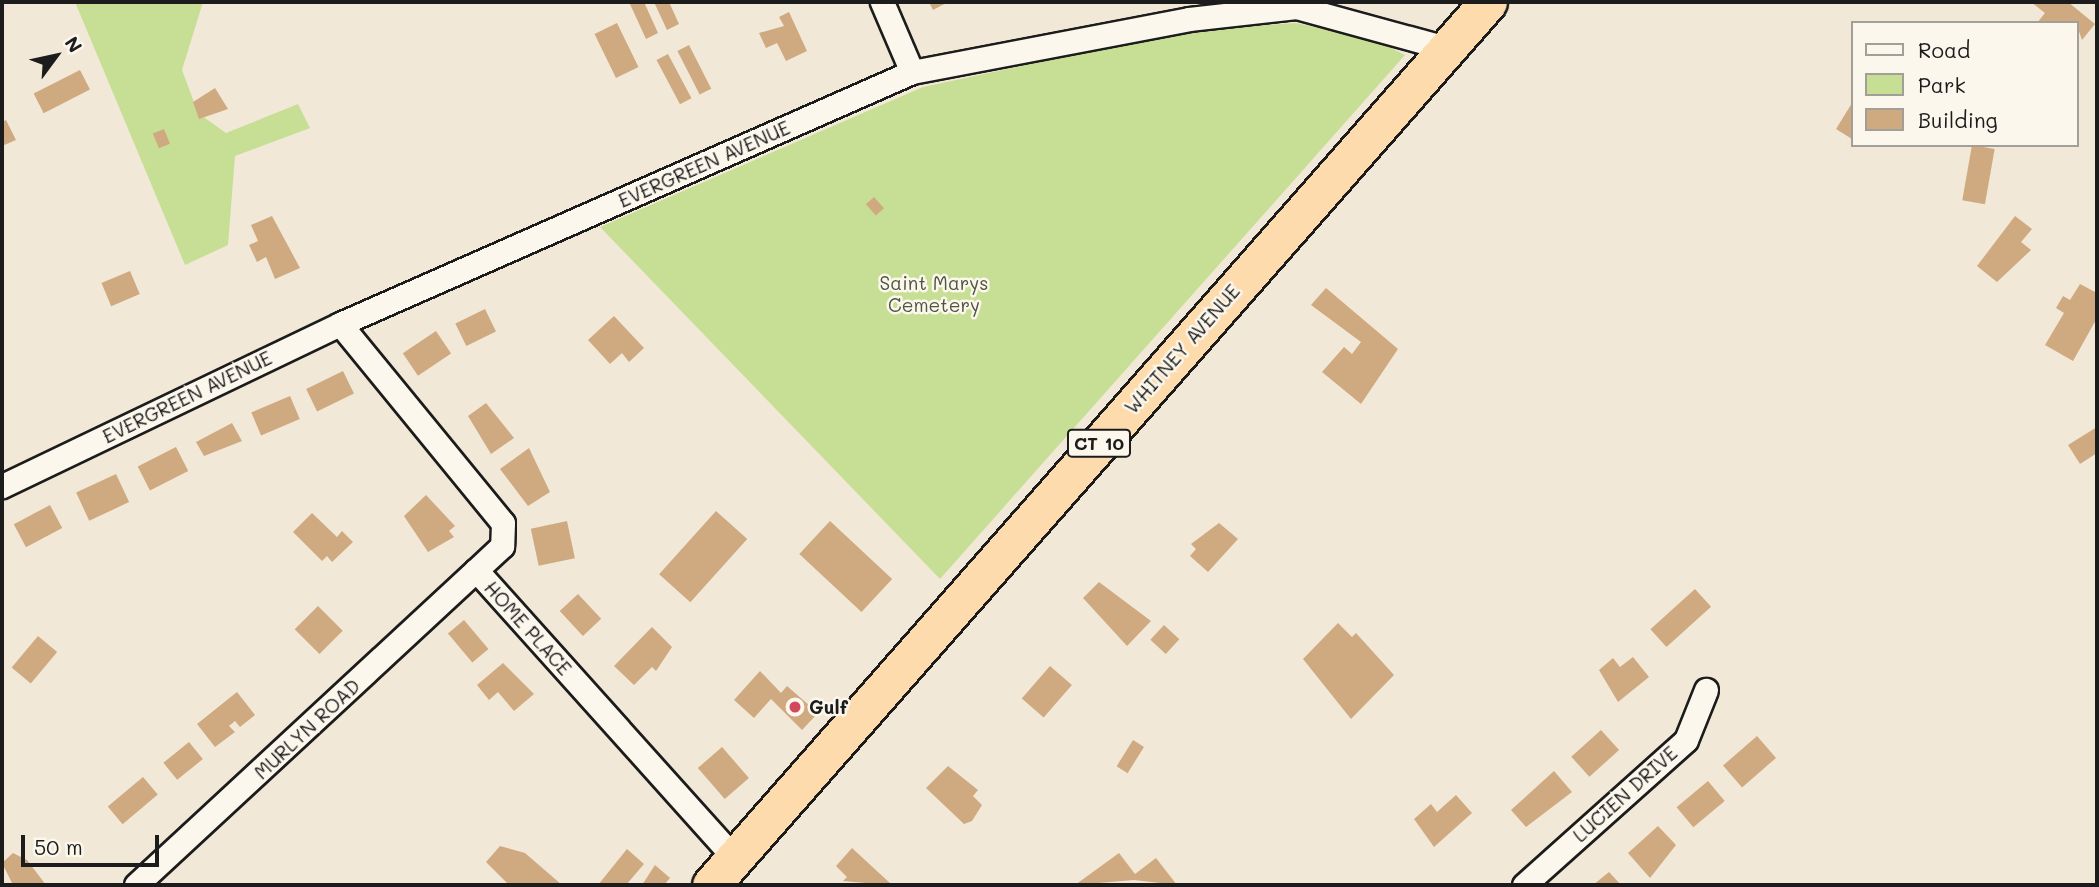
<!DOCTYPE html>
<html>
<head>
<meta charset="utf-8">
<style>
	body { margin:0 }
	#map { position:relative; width:2099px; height:887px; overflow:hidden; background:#f2e8d7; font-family:Mali,sans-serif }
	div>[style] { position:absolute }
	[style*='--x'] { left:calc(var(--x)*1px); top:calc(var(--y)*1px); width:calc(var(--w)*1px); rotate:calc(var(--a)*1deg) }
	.green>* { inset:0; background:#c6df95 }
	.building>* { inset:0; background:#cfaa81; transform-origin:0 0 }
	.roads { filter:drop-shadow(2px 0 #1c1c1c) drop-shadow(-2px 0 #1c1c1c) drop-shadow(0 2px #1c1c1c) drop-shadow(0 -2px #1c1c1c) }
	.minor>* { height:23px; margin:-11.5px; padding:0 11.5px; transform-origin:11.5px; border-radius:11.5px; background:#fbf7ec }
	.trunk>* { height:37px; margin:-18.5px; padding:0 18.5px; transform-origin:18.5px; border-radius:18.5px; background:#fedbac }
	.dots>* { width:19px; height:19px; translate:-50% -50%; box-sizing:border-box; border:4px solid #fbf7ec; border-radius:50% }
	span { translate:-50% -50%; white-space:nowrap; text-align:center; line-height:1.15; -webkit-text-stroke:5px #fbf7ec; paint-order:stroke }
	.shield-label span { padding:2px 5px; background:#fbf7ec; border:2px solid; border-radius:5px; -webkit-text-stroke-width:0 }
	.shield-label { font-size:18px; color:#1c1c1c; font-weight:700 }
	.street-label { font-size:19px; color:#1c1c1c }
	.park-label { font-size:19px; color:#4f5640 }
	.poi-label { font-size:19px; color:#1c1c1c; font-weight:700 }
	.left { translate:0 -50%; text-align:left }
	.frame { position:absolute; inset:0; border:4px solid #1c1c1c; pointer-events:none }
	.legend { position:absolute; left:1851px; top:21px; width:228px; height:126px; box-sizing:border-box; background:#fbf7ec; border:2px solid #a29f99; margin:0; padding:9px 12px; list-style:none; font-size:21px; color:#1c1c1c }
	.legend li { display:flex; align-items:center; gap:14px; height:35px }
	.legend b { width:35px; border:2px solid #a29f99 }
	.north { position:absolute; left:21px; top:21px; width:70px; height:70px; -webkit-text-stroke:5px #fbf7ec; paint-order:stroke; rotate:57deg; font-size:19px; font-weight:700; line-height:28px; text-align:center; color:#1c1c1c }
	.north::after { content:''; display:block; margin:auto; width:24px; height:32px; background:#1c1c1c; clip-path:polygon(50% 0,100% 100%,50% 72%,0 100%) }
	.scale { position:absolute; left:21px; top:835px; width:138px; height:32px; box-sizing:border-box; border:4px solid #1c1c1c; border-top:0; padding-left:9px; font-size:21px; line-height:24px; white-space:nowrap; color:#1c1c1c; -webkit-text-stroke:5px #fbf7ec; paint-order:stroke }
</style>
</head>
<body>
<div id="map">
	<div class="green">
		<div style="clip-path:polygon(75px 2px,203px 2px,182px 70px,198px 113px,226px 133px,298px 104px,310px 128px,235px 156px,228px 245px,185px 265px)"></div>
		<div style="clip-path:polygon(1296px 23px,1375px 40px,1405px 55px,940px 579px,600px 227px,923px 87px,1192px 30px)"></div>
	</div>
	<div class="building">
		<div style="clip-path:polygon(629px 2px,644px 2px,658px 33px,646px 39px)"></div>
		<div style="clip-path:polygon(654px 2px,669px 2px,679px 24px,667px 30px)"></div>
		<div style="clip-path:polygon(929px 2px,948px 2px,933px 10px)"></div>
		<div style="clip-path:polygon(2031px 2px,2068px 2px,2095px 24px,2082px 40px,2076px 23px,2037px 23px,2045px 13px)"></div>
		<div style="clip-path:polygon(789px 12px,807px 51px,786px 61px,777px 43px,766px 48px,759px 33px,784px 26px,779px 17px)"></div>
		<div style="left:617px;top:23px;width:49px;height:25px;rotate:64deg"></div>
		<div style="left:689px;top:45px;width:49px;height:13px;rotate:63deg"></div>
		<div style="left:668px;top:54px;width:50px;height:13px;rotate:62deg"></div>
		<div style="left:80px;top:70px;width:22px;height:52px;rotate:63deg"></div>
		<div style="clip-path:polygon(215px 88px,228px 109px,199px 119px,193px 102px)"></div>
		<div style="clip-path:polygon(1852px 103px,1852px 139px,1836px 129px)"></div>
		<div style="clip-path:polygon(6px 120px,16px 140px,2px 146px,2px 122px)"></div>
		<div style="left:164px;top:129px;width:16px;height:12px;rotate:68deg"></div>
		<div style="left:1972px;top:145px;width:23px;height:56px;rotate:10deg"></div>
		<div style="left:874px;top:197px;width:15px;height:11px;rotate:48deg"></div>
		<div style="clip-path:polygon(272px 216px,300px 268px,275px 279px,266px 257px,257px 262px,249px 245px,258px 241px,251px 225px)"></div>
		<div style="clip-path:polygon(2015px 216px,2032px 229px,2021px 242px,2031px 250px,1997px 282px,1977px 266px)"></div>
		<div style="left:130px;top:271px;width:25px;height:31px;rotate:67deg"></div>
		<div style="clip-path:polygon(2080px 284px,2097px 293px,2097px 318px,2073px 361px,2045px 345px,2064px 313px,2056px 308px,2063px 296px,2070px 300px)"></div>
		<div style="clip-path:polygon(1326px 288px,1398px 349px,1361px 404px,1322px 372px,1344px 347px,1352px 354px,1361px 342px,1311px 305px)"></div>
		<div style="left:485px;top:309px;width:25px;height:33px;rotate:64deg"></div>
		<div style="clip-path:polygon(614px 316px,644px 348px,629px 362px,622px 353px,610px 364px,588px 340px)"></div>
		<div style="left:436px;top:331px;width:27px;height:40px;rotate:56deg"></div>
		<div style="left:343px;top:371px;width:25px;height:41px;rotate:64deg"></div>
		<div style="left:290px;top:396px;width:25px;height:42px;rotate:67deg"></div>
		<div style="clip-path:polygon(486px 403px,514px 438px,491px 454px,468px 416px)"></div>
		<div style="clip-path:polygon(232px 423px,242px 441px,204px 456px,196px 442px)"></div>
		<div style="clip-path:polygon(2097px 427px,2097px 453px,2080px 464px,2068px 445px)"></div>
		<div style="left:176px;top:447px;width:27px;height:43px;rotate:63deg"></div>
		<div style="clip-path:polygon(529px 448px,550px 492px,528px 506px,500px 469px)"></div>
		<div style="left:116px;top:474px;width:31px;height:44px;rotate:65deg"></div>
		<div style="clip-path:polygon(426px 495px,455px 526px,449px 531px,454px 537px,428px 552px,404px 516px)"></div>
		<div style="left:50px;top:505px;width:26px;height:41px;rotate:62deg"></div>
		<div style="left:716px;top:511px;width:42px;height:85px;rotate:42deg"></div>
		<div style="clip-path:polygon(312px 513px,337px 537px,342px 531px,353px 542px,332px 562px,327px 556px,322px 561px,293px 532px)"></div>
		<div style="left:567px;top:521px;width:38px;height:37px;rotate:78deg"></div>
		<div style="left:830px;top:521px;width:85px;height:45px;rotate:43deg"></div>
		<div style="clip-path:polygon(1219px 523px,1238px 539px,1208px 572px,1190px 556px,1196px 549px,1191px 544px)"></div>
		<div style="clip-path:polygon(1099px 582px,1151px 621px,1127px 646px,1083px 598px)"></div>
		<div style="left:1695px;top:589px;width:24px;height:60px;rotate:48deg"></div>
		<div style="left:578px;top:594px;width:34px;height:25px;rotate:47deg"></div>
		<div style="left:318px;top:606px;width:35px;height:33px;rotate:45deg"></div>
		<div style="left:464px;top:620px;width:38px;height:21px;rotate:50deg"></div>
		<div style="clip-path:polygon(1338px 623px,1352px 637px,1356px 633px,1394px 675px,1351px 719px,1303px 659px)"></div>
		<div style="left:1164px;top:625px;width:21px;height:20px;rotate:43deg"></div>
		<div style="clip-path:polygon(652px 627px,672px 647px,656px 671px,652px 667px,634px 685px,614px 666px)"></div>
		<div style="left:38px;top:636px;width:25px;height:41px;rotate:40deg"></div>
		<div style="clip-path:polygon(1633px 657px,1649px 677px,1618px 702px,1599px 670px,1613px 658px,1620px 667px)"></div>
		<div style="clip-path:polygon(503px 663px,534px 694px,514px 711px,498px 692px,489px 700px,477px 685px)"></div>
		<div style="left:1050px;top:666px;width:29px;height:43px;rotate:41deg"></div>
		<div style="clip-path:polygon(760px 671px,781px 693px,787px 686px,818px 713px,802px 730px,771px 699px,754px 718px,734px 700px)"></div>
		<div style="clip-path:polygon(237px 692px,255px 715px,240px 727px,235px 721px,229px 726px,235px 732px,215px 747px,197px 724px)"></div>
		<div style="left:1601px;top:730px;width:27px;height:40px;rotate:48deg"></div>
		<div style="left:1757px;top:736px;width:29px;height:45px;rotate:49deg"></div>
		<div style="left:1133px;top:740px;width:13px;height:31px;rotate:32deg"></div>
		<div style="left:189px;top:742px;width:22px;height:33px;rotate:51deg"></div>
		<div style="left:722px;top:747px;width:41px;height:32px;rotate:49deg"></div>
		<div style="clip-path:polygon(948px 766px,978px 790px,973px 796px,982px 805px,972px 821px,964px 824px,926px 788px)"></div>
		<div style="clip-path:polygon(1554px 771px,1572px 792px,1526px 827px,1511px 810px)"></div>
		<div style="left:143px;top:777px;width:23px;height:46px;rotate:50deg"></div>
		<div style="left:1708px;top:781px;width:26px;height:41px;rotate:50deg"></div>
		<div style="clip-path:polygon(1456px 795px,1472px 813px,1434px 847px,1414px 819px,1431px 804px,1437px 812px)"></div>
		<div style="clip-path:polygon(1658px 826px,1676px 845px,1650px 878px,1628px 853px)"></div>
		<div style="clip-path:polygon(500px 846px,525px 853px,562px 885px,509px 885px,486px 862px)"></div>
		<div style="clip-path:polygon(852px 848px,891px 884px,889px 885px,843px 881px,847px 877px,836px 866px)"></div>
		<div style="clip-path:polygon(627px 849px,644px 864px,626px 885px,598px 885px)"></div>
		<div style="clip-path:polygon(13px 853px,27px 860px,46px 885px,13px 885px,2px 863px)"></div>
		<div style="clip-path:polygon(1119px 853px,1135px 874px,1156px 858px,1177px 885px,1134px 880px,1075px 885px)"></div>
		<div style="clip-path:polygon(655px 865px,670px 878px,664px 885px,642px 885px)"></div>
		<div style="clip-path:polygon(1609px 872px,1621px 885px,1593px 885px)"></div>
	</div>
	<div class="roads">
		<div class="minor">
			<div style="--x:882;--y:2;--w:76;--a:66.8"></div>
			<div style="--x:340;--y:324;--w:257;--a:50.7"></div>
			<div style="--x:503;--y:523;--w:23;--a:92"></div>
			<div style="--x:502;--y:546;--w:35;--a:137"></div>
			<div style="--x:476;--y:570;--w:388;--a:48.1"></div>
			<div style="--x:2;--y:486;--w:375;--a:-25.6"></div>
			<div style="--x:340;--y:324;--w:625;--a:-23.78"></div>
			<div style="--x:912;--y:72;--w:282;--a:-10.8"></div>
			<div style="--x:1189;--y:19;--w:108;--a:-6.4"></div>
			<div style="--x:1296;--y:7;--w:156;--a:15.3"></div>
			<div style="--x:136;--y:885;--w:463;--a:-42.8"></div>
			<div style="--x:1524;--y:885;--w:217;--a:-41.8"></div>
			<div style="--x:1686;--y:740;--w:54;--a:-68.2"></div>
		</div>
		<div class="trunk">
			<div style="--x:711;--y:885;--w:1176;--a:-48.65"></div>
		</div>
	</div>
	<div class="dots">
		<div style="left:795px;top:707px;background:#d1495b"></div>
	</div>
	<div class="shield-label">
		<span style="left:1099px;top:443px">CT 10</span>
	</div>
	<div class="street-label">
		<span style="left:704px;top:164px;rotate:-24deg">EVERGREEN AVENUE</span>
		<span style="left:1182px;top:349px;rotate:-49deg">WHITNEY AVENUE</span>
		<span style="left:187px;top:397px;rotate:-26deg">EVERGREEN AVENUE</span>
		<span style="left:528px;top:628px;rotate:48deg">HOME PLACE</span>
		<span style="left:307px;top:729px;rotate:-43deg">MURLYN ROAD</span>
		<span style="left:1625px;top:794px;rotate:-42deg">LUCIEN DRIVE</span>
	</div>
	<div class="park-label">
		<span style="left:934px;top:294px">Saint Marys<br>Cemetery</span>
	</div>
	<div class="poi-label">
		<span class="left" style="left:809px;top:707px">Gulf</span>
	</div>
	<div class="frame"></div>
	<ul class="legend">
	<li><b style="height:9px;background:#fbf7ec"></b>Road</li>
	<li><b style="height:19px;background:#c6df95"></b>Park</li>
	<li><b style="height:19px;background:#cfaa81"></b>Building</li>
	</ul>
	<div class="north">N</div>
	<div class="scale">50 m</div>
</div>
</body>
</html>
